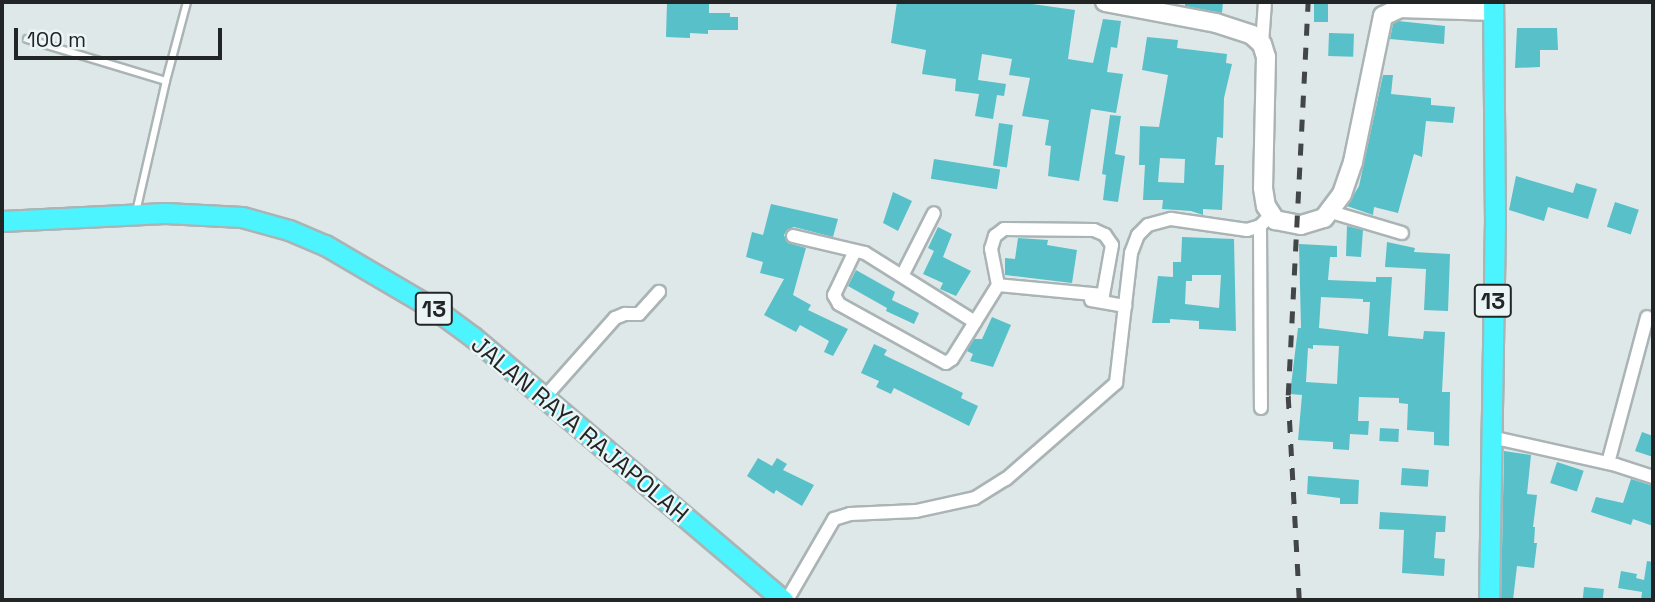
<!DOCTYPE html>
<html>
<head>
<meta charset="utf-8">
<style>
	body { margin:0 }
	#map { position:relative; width:1655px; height:602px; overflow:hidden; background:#dee8e9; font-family:"Space Grotesk",sans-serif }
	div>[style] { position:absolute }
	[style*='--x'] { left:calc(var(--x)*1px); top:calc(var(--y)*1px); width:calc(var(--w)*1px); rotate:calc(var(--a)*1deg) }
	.building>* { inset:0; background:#57c0c8; transform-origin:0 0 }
	.roads { filter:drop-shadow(2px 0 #abb4b5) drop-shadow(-2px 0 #abb4b5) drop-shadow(0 2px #abb4b5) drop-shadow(0 -2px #abb4b5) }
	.service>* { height:6px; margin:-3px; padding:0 3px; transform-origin:3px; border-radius:3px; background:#fff }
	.minor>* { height:12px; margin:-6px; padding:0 6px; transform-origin:6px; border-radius:6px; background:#fff }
	.secondary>* { height:18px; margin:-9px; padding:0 9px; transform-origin:9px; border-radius:9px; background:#fff }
	.trunk>* { height:19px; margin:-9.5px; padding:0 9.5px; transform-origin:9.5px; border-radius:9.5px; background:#4bf4ff }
	.rail>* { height:4.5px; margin-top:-2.25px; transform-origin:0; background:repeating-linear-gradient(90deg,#424647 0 12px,transparent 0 24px) }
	span { translate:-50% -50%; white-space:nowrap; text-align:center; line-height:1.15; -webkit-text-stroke:5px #ecf5f6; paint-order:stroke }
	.shield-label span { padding:2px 5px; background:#ecf5f6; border:2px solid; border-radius:5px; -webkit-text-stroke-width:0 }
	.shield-label { font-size:23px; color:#222526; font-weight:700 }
	.street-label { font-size:24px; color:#222526 }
	.frame { position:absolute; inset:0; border:4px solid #222526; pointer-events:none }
	.scale { position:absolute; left:14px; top:28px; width:208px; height:32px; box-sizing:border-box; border:4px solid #222526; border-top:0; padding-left:9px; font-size:21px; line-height:24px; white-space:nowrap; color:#222526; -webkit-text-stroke:5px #ecf5f6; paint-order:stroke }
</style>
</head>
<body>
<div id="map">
	<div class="building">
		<div style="clip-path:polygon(667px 2px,709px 2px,709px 13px,730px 13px,730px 17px,738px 17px,738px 30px,708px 30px,708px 34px,690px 33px,690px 38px,666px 37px)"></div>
		<div style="clip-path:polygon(897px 2px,1018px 2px,1075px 10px,1068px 59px,1093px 63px,1103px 19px,1121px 21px,1117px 48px,1111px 47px,1107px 72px,1123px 74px,1116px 113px,1091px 109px,1079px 181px,1048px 176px,1051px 146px,1045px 145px,1049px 120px,1022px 116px,1030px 78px,1009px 75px,1012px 59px,982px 54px,978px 80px,1006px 84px,1004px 96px,997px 95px,993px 119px,975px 116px,979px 94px,955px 91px,956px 79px,922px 74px,926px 50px,891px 43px)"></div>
		<div style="clip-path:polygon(1185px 2px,1223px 2px,1222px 13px,1185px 6px)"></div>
		<div style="left:1314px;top:2px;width:14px;height:20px"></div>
		<div style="clip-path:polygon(1398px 21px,1445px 26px,1444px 44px,1390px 39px,1393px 24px)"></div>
		<div style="clip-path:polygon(1517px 28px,1557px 28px,1558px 50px,1540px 50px,1540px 67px,1515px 68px)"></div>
		<div style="left:1329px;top:33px;width:25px;height:23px;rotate:2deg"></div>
		<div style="clip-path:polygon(evenodd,1147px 37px,1178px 40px,1177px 48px,1227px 54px,1226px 63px,1232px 64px,1224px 98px,1223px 138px,1217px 137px,1215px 165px,1224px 165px,1222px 210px,1203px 209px,1203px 215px,1191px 211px,1162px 209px,1163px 200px,1143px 200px,1145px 165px,1139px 165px,1140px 126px,1159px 127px,1168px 75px,1142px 70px,1147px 37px,1160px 158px,1185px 159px,1184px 183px,1158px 182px,1160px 158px)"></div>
		<div style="clip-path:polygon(1383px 75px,1393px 75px,1391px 94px,1431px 98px,1431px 105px,1455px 107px,1453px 123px,1426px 121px,1422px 157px,1414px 154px,1398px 213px,1374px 207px,1373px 215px,1347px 206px,1359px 186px)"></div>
		<div style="clip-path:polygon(1110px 115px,1121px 116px,1115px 154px,1125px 156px,1118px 202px,1103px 200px,1106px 175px,1102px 174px)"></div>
		<div style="left:999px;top:123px;width:14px;height:43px;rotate:8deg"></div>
		<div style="left:934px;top:159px;width:67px;height:20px;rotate:9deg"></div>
		<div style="clip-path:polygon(1516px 176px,1573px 193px,1576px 183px,1597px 189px,1588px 219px,1548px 207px,1544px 221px,1509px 210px)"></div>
		<div style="clip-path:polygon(893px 192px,912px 201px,898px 231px,883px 223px)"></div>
		<div style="left:1615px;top:202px;width:25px;height:26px;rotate:18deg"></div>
		<div style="clip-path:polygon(771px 204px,838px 219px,833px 237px,794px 227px,787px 230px,784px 235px,788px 243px,806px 248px,793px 295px,811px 305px,808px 310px,848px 329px,833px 356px,824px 352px,829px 341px,800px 325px,796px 332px,764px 315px,784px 279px,760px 273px,763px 262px,746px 257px,752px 232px,763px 235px)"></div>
		<div style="clip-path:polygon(1347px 226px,1363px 230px,1361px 257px,1346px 256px)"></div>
		<div style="clip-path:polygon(938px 227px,952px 234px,943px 257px,971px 271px,956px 296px,940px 289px,943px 283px,923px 274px,934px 251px,928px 248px)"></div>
		<div style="clip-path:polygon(evenodd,1182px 237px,1234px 239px,1236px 331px,1199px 329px,1199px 321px,1170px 319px,1170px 323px,1152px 323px,1158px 276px,1173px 277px,1173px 262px,1181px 262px,1182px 237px,1192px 275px,1221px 275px,1219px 308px,1185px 304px,1186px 281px,1192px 281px,1192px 275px)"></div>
		<div style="clip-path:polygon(1018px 238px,1048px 240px,1047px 245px,1077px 250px,1072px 283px,1005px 275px,1005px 258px,1015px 259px)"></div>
		<div style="clip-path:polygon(1387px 242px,1415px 248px,1414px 252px,1450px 254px,1448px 311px,1424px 310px,1426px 269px,1385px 267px)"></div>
		<div style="clip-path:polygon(evenodd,1299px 244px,1337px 246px,1337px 257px,1330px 257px,1328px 280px,1376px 282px,1376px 277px,1392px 277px,1388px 336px,1423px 339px,1424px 331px,1445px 332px,1442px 392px,1450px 392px,1449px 446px,1434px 445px,1434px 432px,1407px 430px,1408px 404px,1399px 403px,1399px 398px,1359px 397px,1358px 421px,1369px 421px,1368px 435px,1350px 434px,1349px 450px,1333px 449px,1333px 442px,1298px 440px,1302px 395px,1290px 394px,1298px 328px,1301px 328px,1299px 244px,1321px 297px,1363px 299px,1363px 302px,1370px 302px,1368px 334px,1319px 328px,1321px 297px,1299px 244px,1313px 345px,1339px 346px,1337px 384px,1306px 382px,1308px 348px,1313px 349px,1313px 345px)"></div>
		<div style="clip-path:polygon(856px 270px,895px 292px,892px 300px,919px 313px,914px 324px,886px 311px,887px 308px,848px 286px)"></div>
		<div style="clip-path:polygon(992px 317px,1011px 325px,993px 367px,970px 361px,973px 354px,967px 351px,974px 339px,982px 339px)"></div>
		<div style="clip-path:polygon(874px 344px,887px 350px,884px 355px,963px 393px,961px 398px,978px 406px,969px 426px,894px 388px,891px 394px,876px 387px,879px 381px,861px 373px)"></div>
		<div style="left:1380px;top:428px;width:19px;height:13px;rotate:3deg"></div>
		<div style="clip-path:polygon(1642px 432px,1653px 436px,1653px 457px,1635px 451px)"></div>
		<div style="clip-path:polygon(1504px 451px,1531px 455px,1527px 494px,1537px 495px,1533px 527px,1535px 527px,1534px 543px,1537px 543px,1534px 568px,1517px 566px,1513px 600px,1501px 600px)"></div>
		<div style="clip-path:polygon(758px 458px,772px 466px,777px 458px,787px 464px,783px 470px,814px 485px,802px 506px,776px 490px,774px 494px,747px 476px)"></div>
		<div style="left:1557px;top:462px;width:28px;height:22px;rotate:18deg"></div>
		<div style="left:1402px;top:468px;width:27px;height:17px;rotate:4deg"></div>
		<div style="clip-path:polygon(1308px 476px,1359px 480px,1358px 504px,1340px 504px,1340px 498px,1307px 494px)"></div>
		<div style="clip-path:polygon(1631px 479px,1653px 486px,1653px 526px,1633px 519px,1631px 525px,1591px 512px,1596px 497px,1623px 503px)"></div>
		<div style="clip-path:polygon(1380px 512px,1446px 516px,1445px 532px,1436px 532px,1434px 558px,1445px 559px,1444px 576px,1402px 573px,1404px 530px,1379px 529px)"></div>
		<div style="clip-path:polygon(1647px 561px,1653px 562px,1653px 600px,1641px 600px,1642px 592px,1618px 588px,1621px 571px,1637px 574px,1636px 578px,1644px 580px)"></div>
		<div style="left:1584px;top:587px;width:20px;height:12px;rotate:6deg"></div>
	</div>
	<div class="roads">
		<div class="service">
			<div style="--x:27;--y:39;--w:145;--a:16.8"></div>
			<div style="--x:166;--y:81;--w:134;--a:102.9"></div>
			<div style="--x:166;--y:81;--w:82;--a:-75.1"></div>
		</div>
		<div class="minor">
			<div style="--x:1262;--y:44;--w:42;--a:-85.9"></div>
			<div style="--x:1331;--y:212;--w:74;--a:16.5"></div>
			<div style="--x:1260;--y:226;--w:182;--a:89.7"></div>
			<div style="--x:793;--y:236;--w:74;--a:13.3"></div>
			<div style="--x:865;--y:253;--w:130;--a:32.1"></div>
			<div style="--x:855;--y:251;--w:49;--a:115.5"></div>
			<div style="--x:834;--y:295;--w:10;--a:61"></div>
			<div style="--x:839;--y:304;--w:122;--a:28.9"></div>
			<div style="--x:946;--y:363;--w:7;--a:-34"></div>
			<div style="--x:952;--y:359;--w:87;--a:-58.1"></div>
			<div style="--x:998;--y:285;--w:37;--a:-101"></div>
			<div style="--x:991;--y:249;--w:14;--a:-73"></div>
			<div style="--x:995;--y:236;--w:11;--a:-38"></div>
			<div style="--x:1004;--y:229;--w:90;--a:0.6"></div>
			<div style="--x:1094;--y:230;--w:12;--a:24"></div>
			<div style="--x:1105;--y:235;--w:12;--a:55"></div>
			<div style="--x:1112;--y:245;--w:51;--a:100.2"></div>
			<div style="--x:1103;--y:295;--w:105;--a:-174.6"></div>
			<div style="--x:903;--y:274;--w:68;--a:-63.1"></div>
			<div style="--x:1091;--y:300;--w:35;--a:10"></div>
			<div style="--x:544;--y:398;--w:107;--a:-48.4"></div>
			<div style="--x:615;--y:318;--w:11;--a:-22"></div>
			<div style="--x:625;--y:314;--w:14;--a:0"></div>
			<div style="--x:639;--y:314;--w:30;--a:-48"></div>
			<div style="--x:1491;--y:437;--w:128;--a:12.6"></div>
			<div style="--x:1616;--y:465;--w:39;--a:18"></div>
			<div style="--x:1608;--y:463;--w:151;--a:-75"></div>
			<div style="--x:787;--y:600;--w:94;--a:-59.9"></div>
			<div style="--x:834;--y:519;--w:17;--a:-17"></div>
			<div style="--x:850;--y:514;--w:66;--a:-2.6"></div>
			<div style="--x:916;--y:511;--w:60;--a:-12.4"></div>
			<div style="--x:975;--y:498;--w:36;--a:-32"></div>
			<div style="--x:1006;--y:479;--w:146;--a:-41.1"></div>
			<div style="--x:1116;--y:383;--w:131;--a:-83.4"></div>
			<div style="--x:1131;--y:253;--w:19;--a:-69"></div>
			<div style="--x:1138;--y:235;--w:14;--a:-45"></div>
			<div style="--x:1148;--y:225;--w:24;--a:-15"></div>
			<div style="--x:1171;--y:219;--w:77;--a:8.2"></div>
			<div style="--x:1247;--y:230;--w:14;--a:-17"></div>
			<div style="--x:1260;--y:226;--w:14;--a:-45"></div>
		</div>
		<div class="secondary">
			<div style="--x:1105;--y:2;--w:113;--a:10.7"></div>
			<div style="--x:1216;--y:23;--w:38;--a:18"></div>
			<div style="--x:1252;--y:35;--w:13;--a:42"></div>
			<div style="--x:1262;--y:44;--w:14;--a:73"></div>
			<div style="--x:1266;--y:57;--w:131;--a:91.3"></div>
			<div style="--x:1263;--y:188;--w:18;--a:81"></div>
			<div style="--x:1266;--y:206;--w:17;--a:57"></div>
			<div style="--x:1275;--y:220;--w:26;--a:11"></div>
			<div style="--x:1301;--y:225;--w:24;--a:-17"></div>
			<div style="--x:1324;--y:218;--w:30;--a:-53"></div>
			<div style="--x:1342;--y:194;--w:34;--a:-71"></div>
			<div style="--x:1353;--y:162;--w:149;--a:-78.4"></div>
			<div style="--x:1383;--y:16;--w:19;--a:-25"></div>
			<div style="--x:1400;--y:8;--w:93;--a:1.8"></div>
		</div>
		<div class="trunk">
			<div style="--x:2;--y:221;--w:163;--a:-2.8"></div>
			<div style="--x:165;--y:213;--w:77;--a:3"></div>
			<div style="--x:242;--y:217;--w:49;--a:15.5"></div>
			<div style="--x:289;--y:230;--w:39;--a:23"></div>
			<div style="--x:325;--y:245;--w:132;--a:30.4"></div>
			<div style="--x:439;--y:312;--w:42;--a:36.3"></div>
			<div style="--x:473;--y:337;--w:407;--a:40.3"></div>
			<div style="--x:1489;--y:600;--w:377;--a:-89.1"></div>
			<div style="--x:1495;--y:223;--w:221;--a:-90.5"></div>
		</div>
	</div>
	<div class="rail">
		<div style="--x:1299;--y:600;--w:205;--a:-93.1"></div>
		<div style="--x:1288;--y:395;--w:394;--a:-87.1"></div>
	</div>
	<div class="shield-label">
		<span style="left:1493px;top:301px">13</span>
		<span style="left:434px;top:309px">13</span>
	</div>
	<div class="street-label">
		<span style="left:580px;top:429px;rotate:40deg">JALAN RAYA RAJAPOLAH</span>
	</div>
	<div class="frame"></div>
	<div class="scale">100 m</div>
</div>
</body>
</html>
